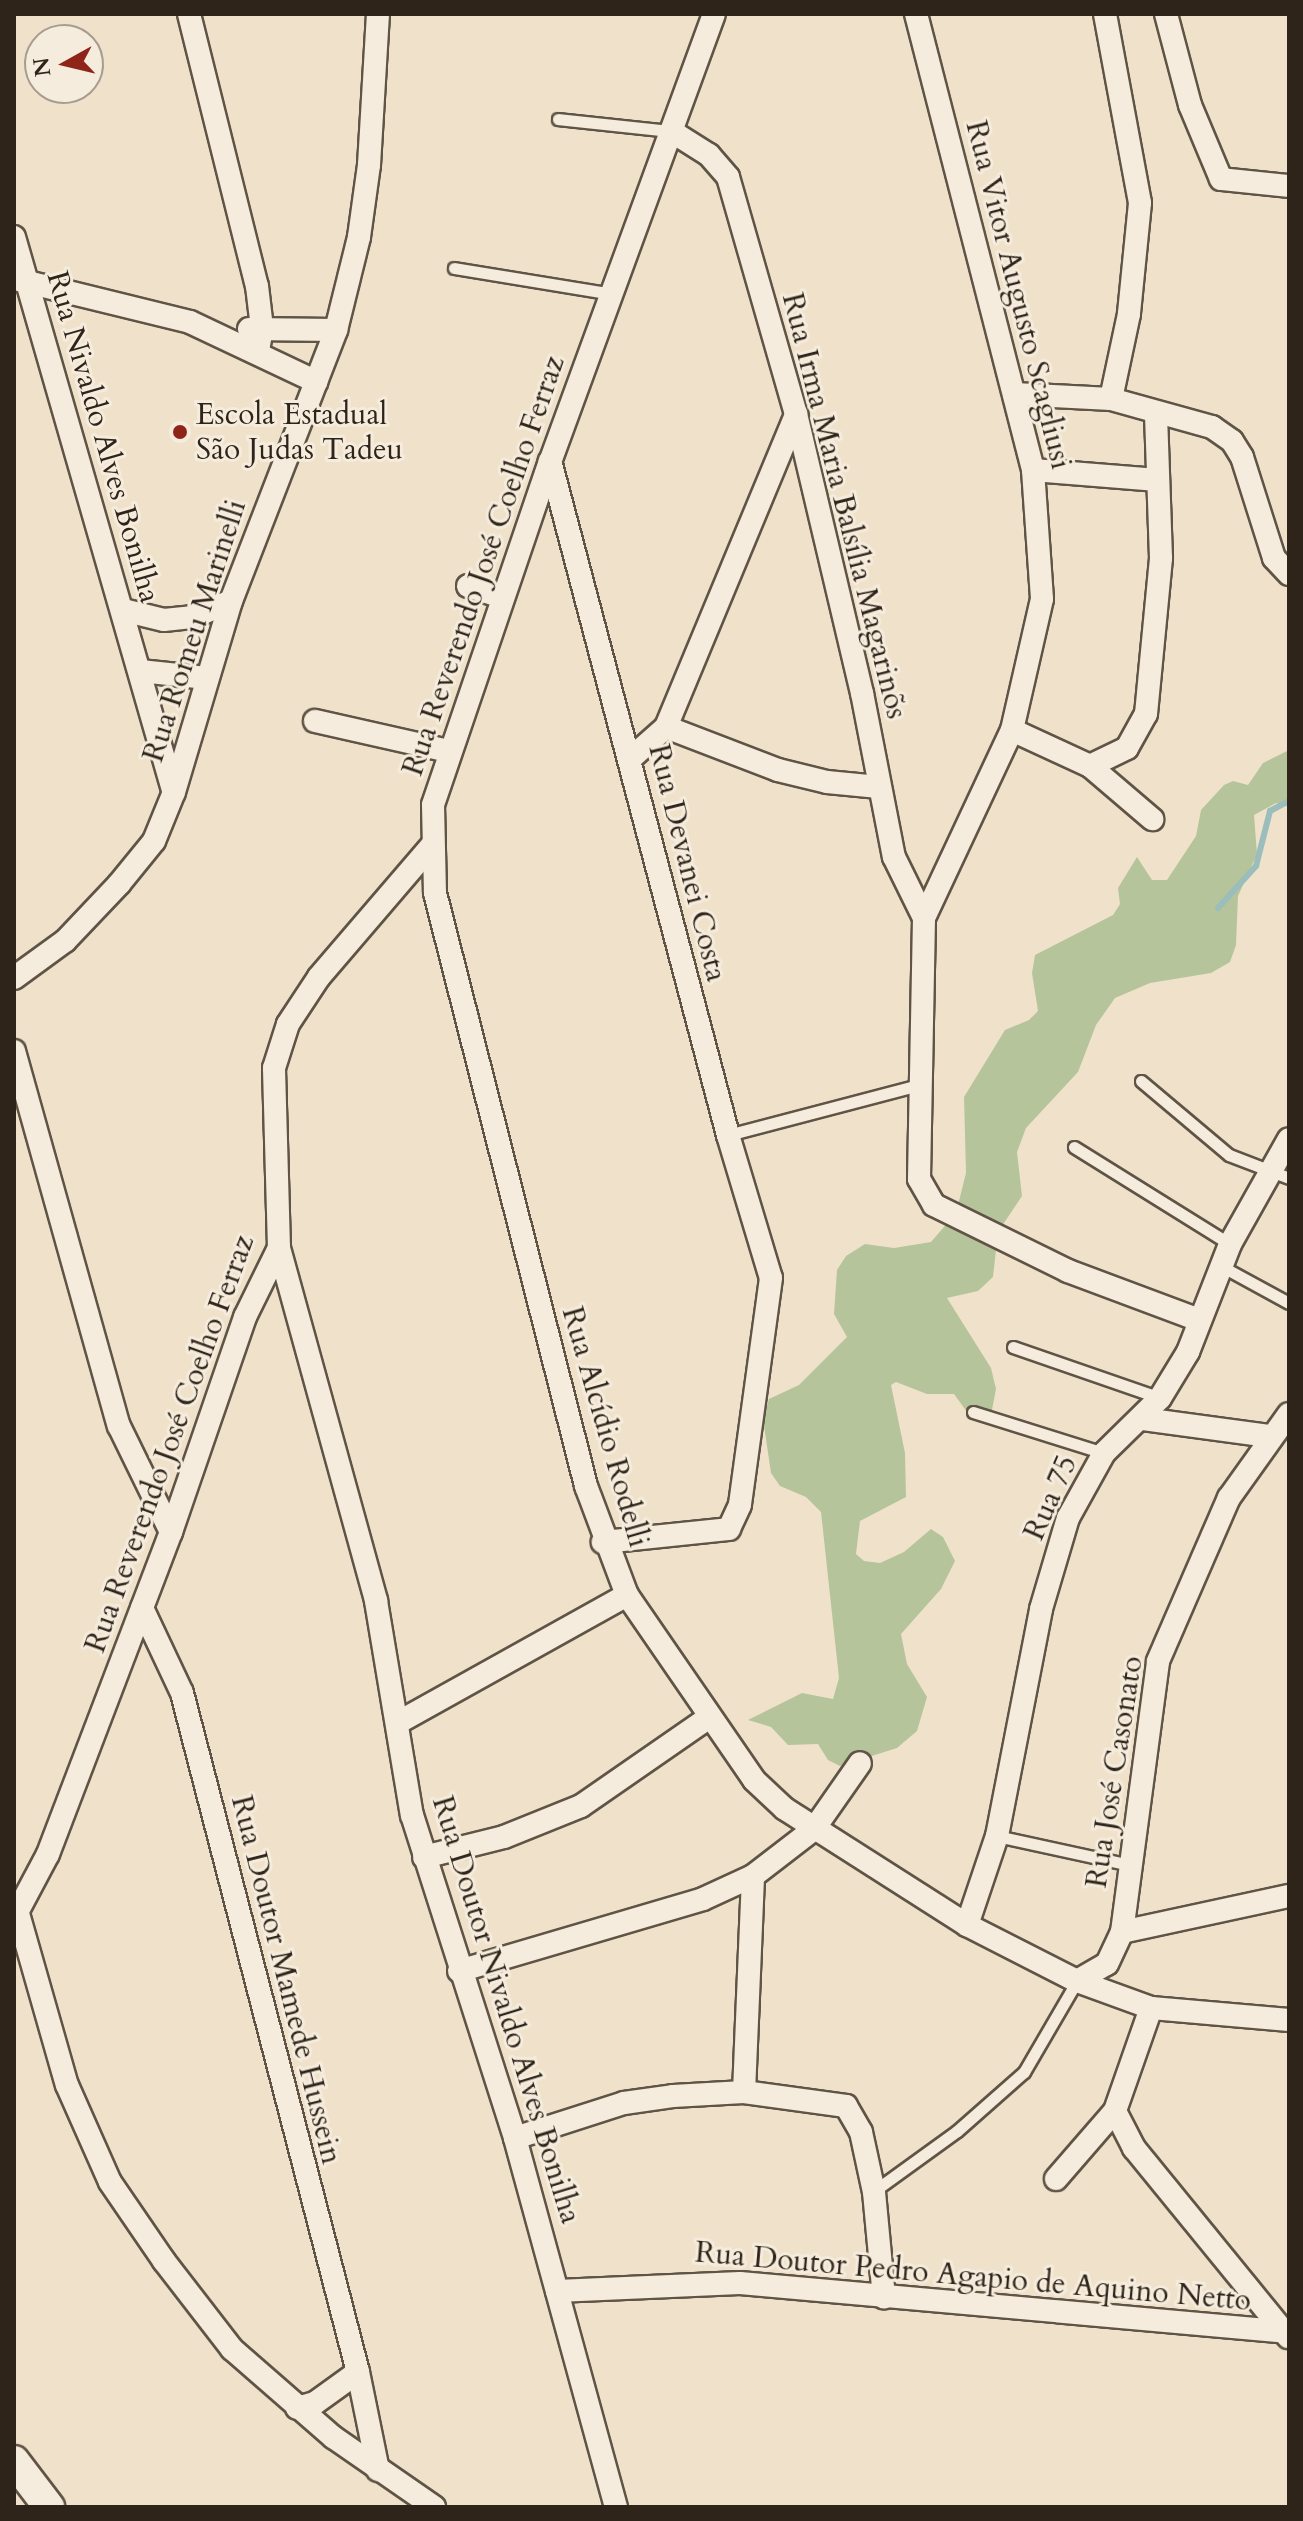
<!DOCTYPE html>
<html>
<head>
<meta charset="utf-8">
<style>
	body { margin:0 }
	#map { position:relative; width:1303px; height:2521px; overflow:hidden; background:#f0e2ca; font-family:Cardo,serif }
	div>[style] { position:absolute }
	[style*='--x'] { left:calc(var(--x)*1px); top:calc(var(--y)*1px); width:calc(var(--w)*1px); rotate:calc(var(--a)*1deg) }
	.green>* { inset:0; background:#b5c49b }
	.stream>* { height:6px; margin:-3px; padding:0 3px; transform-origin:3px; border-radius:3px; background:#9bbdbc }
	.roads { filter:drop-shadow(2px 0 #5f5445) drop-shadow(-2px 0 #5f5445) drop-shadow(0 2px #5f5445) drop-shadow(0 -2px #5f5445) }
	.lane>* { height:11px; margin:-5.5px; padding:0 5.5px; transform-origin:5.5px; border-radius:5.5px; background:#f5ecdd }
	.street>* { height:22px; margin:-11px; padding:0 11px; transform-origin:11px; border-radius:11px; background:#f5ecdd }
	.secondary>* { height:30px; margin:-15px; padding:0 15px; transform-origin:15px; border-radius:15px; background:#f5ecdd }
	.dots>* { width:22px; height:22px; translate:-50% -50%; box-sizing:border-box; border:4px solid #f5ecdd; border-radius:50% }
	span { translate:-50% -50%; white-space:nowrap; text-align:center; line-height:1.15; -webkit-text-stroke:6px #f5ecdd; paint-order:stroke }
	.street-label { font-size:30px; color:#2f2419 }
	.poi-label { font-size:30px; color:#2f2419 }
	.left { translate:0 -50%; text-align:left }
	.frame { position:absolute; inset:0; border:16px solid #2f2419; pointer-events:none }
	.north { position:absolute; left:24px; top:24px; width:80px; height:80px; box-sizing:border-box; background:#f5ecdd; border:2px solid #a69c8f; border-radius:50%; rotate:262deg; font-size:22px; font-weight:700; line-height:32px; text-align:center; color:#2f2419 }
	.north::after { content:''; display:block; margin:auto; width:28px; height:36px; background:#8f2418; clip-path:polygon(50% 0,100% 100%,50% 72%,0 100%) }
</style>
</head>
<body>
<div id="map">
	<div class="green">
		<div style="clip-path:polygon(1289px 750px,1289px 807px,1276px 803px,1254px 815px,1257px 854px,1238px 896px,1236px 945px,1230px 962px,1211px 973px,1150px 983px,1115px 998px,1096px 1025px,1078px 1072px,1026px 1128px,1017px 1152px,1022px 1196px,998px 1232px,993px 1277px,978px 1291px,947px 1298px,991px 1368px,996px 1389px,991px 1415px,972px 1419px,954px 1394px,927px 1394px,896px 1382px,891px 1385px,905px 1453px,906px 1497px,860px 1521px,856px 1554px,864px 1561px,880px 1563px,904px 1552px,931px 1529px,943px 1537px,955px 1561px,941px 1589px,901px 1634px,907px 1664px,927px 1697px,917px 1731px,897px 1748px,840px 1766px,828px 1760px,818px 1744px,788px 1745px,771px 1727px,748px 1720px,802px 1693px,833px 1699px,839px 1678px,821px 1512px,806px 1497px,780px 1486px,771px 1473px,763px 1419px,769px 1399px,799px 1385px,847px 1337px,834px 1314px,837px 1270px,846px 1256px,865px 1244px,894px 1248px,931px 1242px,956px 1213px,966px 1173px,964px 1097px,1005px 1030px,1029px 1020px,1038px 1011px,1032px 973px,1035px 955px,1113px 915px,1120px 904px,1118px 888px,1137px 857px,1152px 880px,1167px 880px,1196px 836px,1201px 810px,1224px 785px,1233px 781px,1248px 785px,1263px 763px)"></div>
	</div>
	<div class="stream">
		<div style="--x:1218;--y:908;--w:57;--a:-47.9"></div>
		<div style="--x:1256;--y:866;--w:57;--a:-75.7"></div>
		<div style="--x:1270;--y:811;--w:21;--a:-28"></div>
	</div>
	<div class="roads">
		<div class="lane">
			<div style="--x:558;--y:119;--w:114;--a:6.1"></div>
			<div style="--x:454;--y:268;--w:160;--a:9.3"></div>
			<div style="--x:1141;--y:1081;--w:115;--a:40.1"></div>
			<div style="--x:1229;--y:1155;--w:64;--a:21"></div>
			<div style="--x:728;--y:1135;--w:197;--a:-14.7"></div>
			<div style="--x:1074;--y:1147;--w:184;--a:31.9"></div>
			<div style="--x:1221;--y:1266;--w:77;--a:28.6"></div>
			<div style="--x:1013;--y:1347;--w:156;--a:19.1"></div>
			<div style="--x:973;--y:1412;--w:137;--a:17.4"></div>
			<div style="--x:997;--y:1836;--w:136;--a:12.3"></div>
			<div style="--x:874;--y:2191;--w:102;--a:-35.9"></div>
			<div style="--x:957;--y:2131;--w:89;--a:-41.4"></div>
			<div style="--x:1024;--y:2072;--w:105;--a:-59.8"></div>
		</div>
		<div class="street">
			<div style="--x:189;--y:14;--w:280;--a:76"></div>
			<div style="--x:257;--y:286;--w:42;--a:83.2"></div>
			<div style="--x:262;--y:328;--w:23;--a:100"></div>
			<div style="--x:714;--y:14;--w:476;--a:110.1"></div>
			<div style="--x:550;--y:461;--w:363;--a:108.8"></div>
			<div style="--x:433;--y:805;--w:88;--a:88.7"></div>
			<div style="--x:435;--y:893;--w:612;--a:75.71"></div>
			<div style="--x:586;--y:1486;--w:116;--a:69.4"></div>
			<div style="--x:627;--y:1595;--w:224;--a:55.5"></div>
			<div style="--x:754;--y:1780;--w:42;--a:43.1"></div>
			<div style="--x:785;--y:1809;--w:216;--a:32.5"></div>
			<div style="--x:967;--y:1925;--w:123;--a:27"></div>
			<div style="--x:1077;--y:1981;--w:79;--a:20"></div>
			<div style="--x:1151;--y:2008;--w:139;--a:5"></div>
			<div style="--x:916;--y:14;--w:471;--a:75.6"></div>
			<div style="--x:1033;--y:470;--w:129;--a:86"></div>
			<div style="--x:1042;--y:599;--w:134;--a:102.9"></div>
			<div style="--x:1012;--y:730;--w:208;--a:115.1"></div>
			<div style="--x:924;--y:918;--w:261;--a:91.1"></div>
			<div style="--x:919;--y:1179;--w:30;--a:60"></div>
			<div style="--x:934;--y:1205;--w:149;--a:26.2"></div>
			<div style="--x:1068;--y:1271;--w:140;--a:20.5"></div>
			<div style="--x:1105;--y:14;--w:192;--a:79.5"></div>
			<div style="--x:1140;--y:203;--w:112;--a:95.7"></div>
			<div style="--x:1129;--y:314;--w:87;--a:102"></div>
			<div style="--x:1166;--y:14;--w:94;--a:75.2"></div>
			<div style="--x:1190;--y:105;--w:80;--a:67.3"></div>
			<div style="--x:1221;--y:179;--w:68;--a:5.9"></div>
			<div style="--x:671;--y:131;--w:45;--a:32.3"></div>
			<div style="--x:709;--y:155;--w:29;--a:49"></div>
			<div style="--x:728;--y:177;--w:247;--a:74"></div>
			<div style="--x:796;--y:414;--w:287;--a:76.7"></div>
			<div style="--x:862;--y:693;--w:167;--a:79"></div>
			<div style="--x:894;--y:857;--w:68;--a:63.8"></div>
			<div style="--x:14;--y:237;--w:575;--a:73.96"></div>
			<div style="--x:15;--y:279;--w:180;--a:13.8"></div>
			<div style="--x:190;--y:322;--w:140;--a:25.3"></div>
			<div style="--x:249;--y:329;--w:87;--a:0.7"></div>
			<div style="--x:1014;--y:394;--w:97;--a:3"></div>
			<div style="--x:1111;--y:399;--w:105;--a:15.5"></div>
			<div style="--x:1212;--y:427;--w:24;--a:35"></div>
			<div style="--x:1232;--y:441;--w:19;--a:58"></div>
			<div style="--x:1242;--y:457;--w:106;--a:72.4"></div>
			<div style="--x:1274;--y:558;--w:22;--a:47"></div>
			<div style="--x:550;--y:461;--w:697;--a:75.21"></div>
			<div style="--x:728;--y:1135;--w:149;--a:73.3"></div>
			<div style="--x:771;--y:1278;--w:229;--a:97.8"></div>
			<div style="--x:740;--y:1505;--w:26;--a:115"></div>
			<div style="--x:729;--y:1529;--w:127;--a:174.1"></div>
			<div style="--x:1033;--y:470;--w:125;--a:4.6"></div>
			<div style="--x:468;--y:586;--w:36;--a:18"></div>
			<div style="--x:123;--y:610;--w:42;--a:13.7"></div>
			<div style="--x:164;--y:620;--w:30;--a:-6"></div>
			<div style="--x:194;--y:617;--w:40;--a:-23.4"></div>
			<div style="--x:140;--y:671;--w:67;--a:6"></div>
			<div style="--x:315;--y:721;--w:136;--a:12.7"></div>
			<div style="--x:666;--y:727;--w:120;--a:21"></div>
			<div style="--x:778;--y:770;--w:50;--a:13.8"></div>
			<div style="--x:827;--y:782;--w:52;--a:5.5"></div>
			<div style="--x:1012;--y:730;--w:86;--a:24.8"></div>
			<div style="--x:1090;--y:766;--w:41;--a:-25.9"></div>
			<div style="--x:1127;--y:748;--w:39;--a:-61"></div>
			<div style="--x:1146;--y:714;--w:157;--a:-84.5"></div>
			<div style="--x:1161;--y:558;--w:144;--a:-92"></div>
			<div style="--x:630;--y:759;--w:48;--a:-41.6"></div>
			<div style="--x:666;--y:727;--w:339;--a:-67.4"></div>
			<div style="--x:1090;--y:766;--w:82;--a:40.5"></div>
			<div style="--x:14;--y:978;--w:63;--a:-36"></div>
			<div style="--x:65;--y:941;--w:79;--a:-46.5"></div>
			<div style="--x:119;--y:884;--w:55;--a:-50.9"></div>
			<div style="--x:154;--y:841;--w:53;--a:-67.8"></div>
			<div style="--x:174;--y:792;--w:199;--a:-73.4"></div>
			<div style="--x:231;--y:601;--w:291;--a:-68.8"></div>
			<div style="--x:336;--y:330;--w:96;--a:-76.1"></div>
			<div style="--x:359;--y:237;--w:73;--a:-82.1"></div>
			<div style="--x:369;--y:165;--w:151;--a:-86.6"></div>
			<div style="--x:14;--y:1051;--w:389;--a:74.4"></div>
			<div style="--x:119;--y:1426;--w:118;--a:63.9"></div>
			<div style="--x:279;--y:1248;--w:366;--a:74.6"></div>
			<div style="--x:376;--y:1601;--w:217;--a:80.5"></div>
			<div style="--x:412;--y:1815;--w:339;--a:72.3"></div>
			<div style="--x:515;--y:2138;--w:383;--a:74.7"></div>
			<div style="--x:1143;--y:1419;--w:127;--a:7.7"></div>
			<div style="--x:142;--y:1608;--w:94;--a:64.8"></div>
			<div style="--x:182;--y:1693;--w:701;--a:75.47"></div>
			<div style="--x:358;--y:2372;--w:100;--a:78.5"></div>
			<div style="--x:399;--y:1722;--w:261;--a:-29.1"></div>
			<div style="--x:424;--y:1857;--w:82;--a:-14"></div>
			<div style="--x:504;--y:1837;--w:83;--a:-21.9"></div>
			<div style="--x:581;--y:1806;--w:155;--a:-34.7"></div>
			<div style="--x:15;--y:1903;--w:189;--a:74.1"></div>
			<div style="--x:67;--y:2085;--w:106;--a:66.1"></div>
			<div style="--x:110;--y:2182;--w:96;--a:55.6"></div>
			<div style="--x:164;--y:2261;--w:111;--a:52.3"></div>
			<div style="--x:232;--y:2349;--w:134;--a:41.1"></div>
			<div style="--x:333;--y:2437;--w:123;--a:34.7"></div>
			<div style="--x:14;--y:1918;--w:72;--a:-62"></div>
			<div style="--x:48;--y:1854;--w:345;--a:-69.1"></div>
			<div style="--x:171;--y:1532;--w:227;--a:-71"></div>
			<div style="--x:245;--y:1317;--w:77;--a:-63.8"></div>
			<div style="--x:279;--y:1248;--w:180;--a:-91.6"></div>
			<div style="--x:274;--y:1068;--w:46;--a:-72.3"></div>
			<div style="--x:288;--y:1024;--w:56;--a:-56.6"></div>
			<div style="--x:319;--y:977;--w:175;--a:-49.4"></div>
			<div style="--x:967;--y:1925;--w:94;--a:-71.4"></div>
			<div style="--x:997;--y:1836;--w:231;--a:-79"></div>
			<div style="--x:1041;--y:1609;--w:95;--a:-73.5"></div>
			<div style="--x:1068;--y:1518;--w:74;--a:-61"></div>
			<div style="--x:1104;--y:1453;--w:78;--a:-44.5"></div>
			<div style="--x:1160;--y:1398;--w:54;--a:-58.7"></div>
			<div style="--x:1188;--y:1352;--w:116;--a:-68.7"></div>
			<div style="--x:1230;--y:1244;--w:120;--a:-60.7"></div>
			<div style="--x:1122;--y:1932;--w:273;--a:-82.4"></div>
			<div style="--x:1158;--y:1661;--w:178;--a:-66.5"></div>
			<div style="--x:1229;--y:1498;--w:103;--a:-54.5"></div>
			<div style="--x:459;--y:1971;--w:254;--a:-16.4"></div>
			<div style="--x:703;--y:1899;--w:55;--a:-24.7"></div>
			<div style="--x:753;--y:1876;--w:77;--a:-37.6"></div>
			<div style="--x:814;--y:1829;--w:80;--a:-55.1"></div>
			<div style="--x:1077;--y:1981;--w:34;--a:-30"></div>
			<div style="--x:1107;--y:1964;--w:35;--a:-65"></div>
			<div style="--x:1122;--y:1932;--w:171;--a:-12.2"></div>
			<div style="--x:1151;--y:2008;--w:109;--a:109.3"></div>
			<div style="--x:1115;--y:2111;--w:42;--a:62.8"></div>
			<div style="--x:1134;--y:2148;--w:244;--a:50.8"></div>
			<div style="--x:744;--y:2092;--w:216;--a:-87.6"></div>
			<div style="--x:515;--y:2138;--w:114;--a:-17.8"></div>
			<div style="--x:624;--y:2103;--w:49;--a:-8.1"></div>
			<div style="--x:673;--y:2096;--w:71;--a:-3.2"></div>
			<div style="--x:744;--y:2092;--w:103;--a:7.8"></div>
			<div style="--x:846;--y:2106;--w:30;--a:60"></div>
			<div style="--x:861;--y:2132;--w:61;--a:77.8"></div>
			<div style="--x:874;--y:2192;--w:106;--a:84.6"></div>
			<div style="--x:1056;--y:2179;--w:90;--a:-49.1"></div>
			<div style="--x:557;--y:2291;--w:183;--a:-2.5"></div>
			<div style="--x:740;--y:2283;--w:551;--a:5.1"></div>
			<div style="--x:297;--y:2408;--w:19;--a:-16"></div>
			<div style="--x:315;--y:2403;--w:53;--a:-35.8"></div>
		</div>
		<div class="secondary">
			<div style="--x:14;--y:2461;--w:58;--a:52.7"></div>
		</div>
	</div>
	<div class="dots">
		<div style="left:180px;top:432px;background:#8f2418"></div>
	</div>
	<div class="street-label">
		<span style="left:1018px;top:295px;rotate:76deg">Rua Vitor Augusto Scagliusi</span>
		<span style="left:103px;top:437px;rotate:74deg">Rua Nivaldo Alves Bonilha</span>
		<span style="left:844px;top:506px;rotate:76deg">Rua Irma Maria Balsília Magarinõs</span>
		<span style="left:484px;top:566px;rotate:-71deg">Rua Reverendo José Coelho Ferraz</span>
		<span style="left:195px;top:631px;rotate:-72deg">Rua Romeu Marinelli</span>
		<span style="left:687px;top:863px;rotate:76deg">Rua Devanei Costa</span>
		<span style="left:605px;top:1427px;rotate:74deg">Rua Alcídio Rodelli</span>
		<span style="left:170px;top:1444px;rotate:-70deg">Rua Reverendo José Coelho Ferraz</span>
		<span style="left:1051px;top:1498px;rotate:-66deg">Rua 75</span>
		<span style="left:1115px;top:1772px;rotate:-81deg">Rua José Casonato</span>
		<span style="left:286px;top:1980px;rotate:76deg">Rua Doutor Mamede Hussein</span>
		<span style="left:506px;top:2010px;rotate:73deg">Rua Doutor Nivaldo Alves Bonilha</span>
		<span style="left:973px;top:2277px;rotate:5deg">Rua Doutor Pedro Agapio de Aquino Netto</span>
	</div>
	<div class="poi-label">
		<span class="left" style="left:196px;top:432px">Escola Estadual<br>São Judas Tadeu</span>
	</div>
	<div class="frame"></div>
	<div class="north">N</div>
</div>
</body>
</html>
